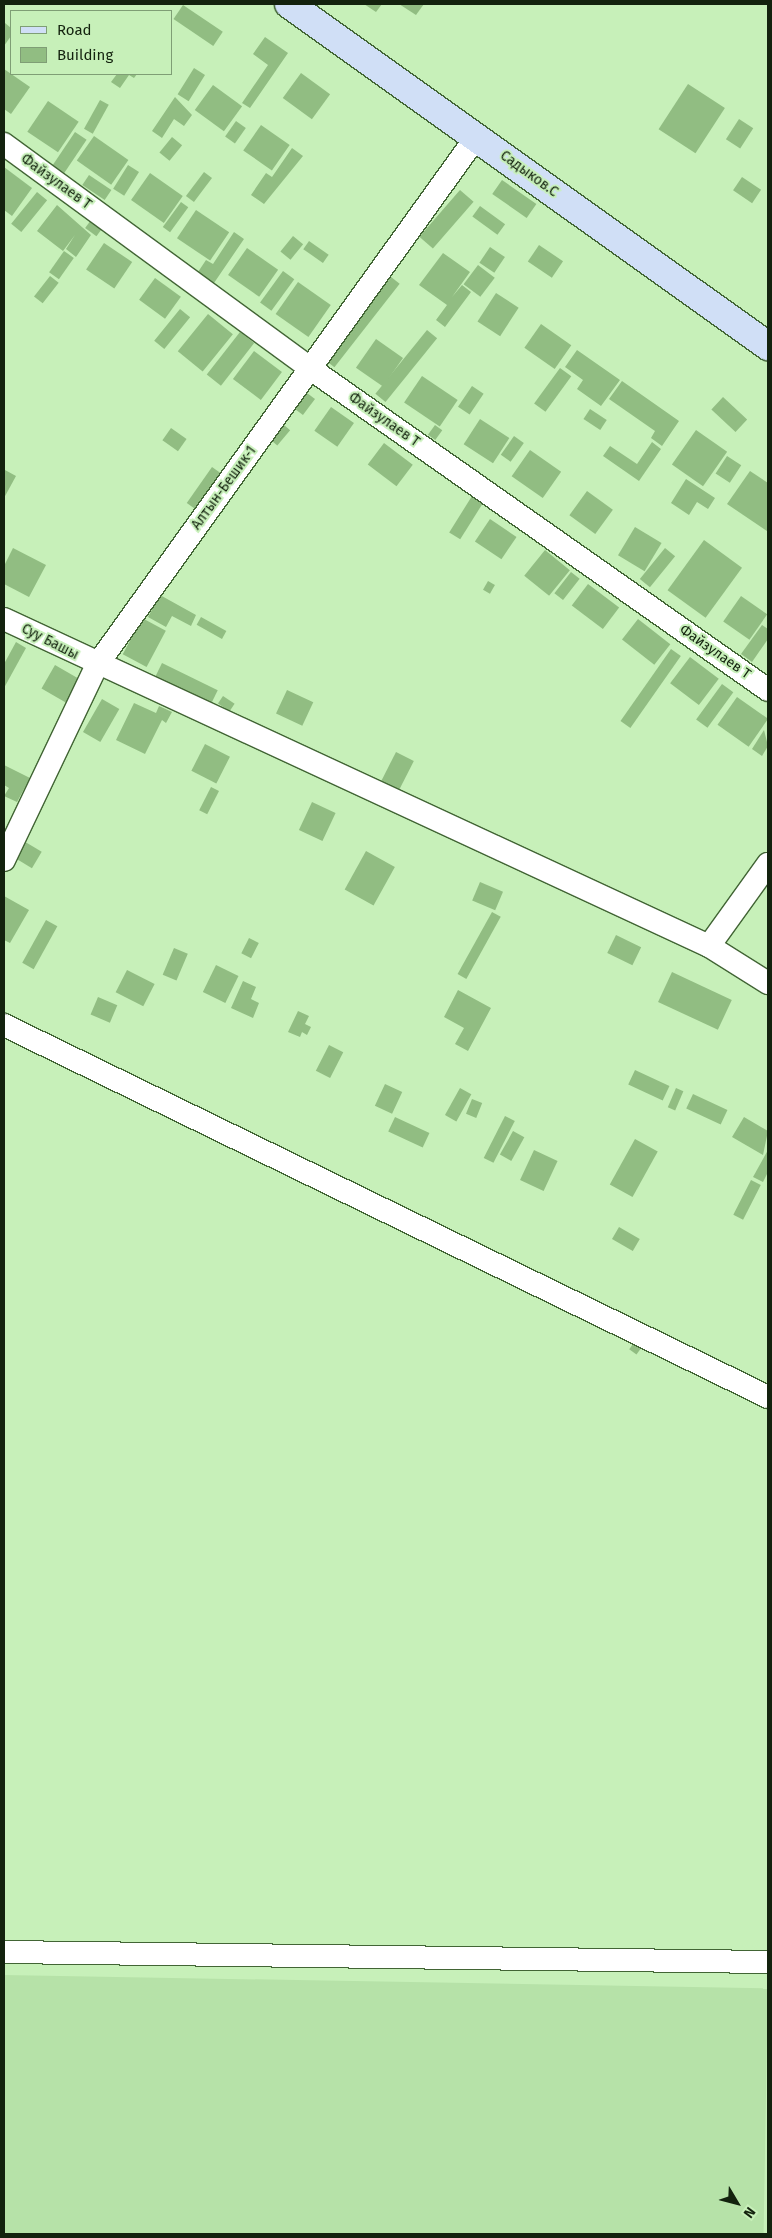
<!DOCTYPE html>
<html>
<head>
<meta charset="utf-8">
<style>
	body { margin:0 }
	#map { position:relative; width:772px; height:2238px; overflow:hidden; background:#c7f0b9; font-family:"Fira Sans",sans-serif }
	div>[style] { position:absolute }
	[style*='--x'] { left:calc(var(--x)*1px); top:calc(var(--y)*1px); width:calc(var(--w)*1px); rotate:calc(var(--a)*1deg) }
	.built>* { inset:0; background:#b6e2a8; transform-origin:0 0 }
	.building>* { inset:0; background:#91bd82; transform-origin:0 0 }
	.roads { filter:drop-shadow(1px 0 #426535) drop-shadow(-1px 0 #426535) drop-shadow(0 1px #426535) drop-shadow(0 -1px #426535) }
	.minor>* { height:22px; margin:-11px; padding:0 11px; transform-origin:11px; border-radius:11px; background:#fff }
	.major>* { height:28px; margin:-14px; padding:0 14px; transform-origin:14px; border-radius:14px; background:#d0dff6 }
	span { translate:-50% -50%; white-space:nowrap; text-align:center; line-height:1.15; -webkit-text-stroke:4px #c7f0b9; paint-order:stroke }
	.street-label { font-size:14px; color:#13220e }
	.frame { position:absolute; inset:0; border:5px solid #13220e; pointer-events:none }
	.legend { position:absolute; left:10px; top:10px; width:162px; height:65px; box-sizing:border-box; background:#c7f0b9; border:1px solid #7f9e75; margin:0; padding:6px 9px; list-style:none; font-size:15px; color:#13220e }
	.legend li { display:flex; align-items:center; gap:10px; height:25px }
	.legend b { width:25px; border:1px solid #7f9e75 }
	.north { position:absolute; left:712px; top:2178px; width:50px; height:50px; -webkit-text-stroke:4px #c7f0b9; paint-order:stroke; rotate:127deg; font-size:14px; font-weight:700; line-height:20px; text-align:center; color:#13220e }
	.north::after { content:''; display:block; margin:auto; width:18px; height:22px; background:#13220e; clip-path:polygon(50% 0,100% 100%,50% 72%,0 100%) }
</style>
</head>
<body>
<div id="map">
	<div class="built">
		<div style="left:4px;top:1975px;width:764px;height:259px;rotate:1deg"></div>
	</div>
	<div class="building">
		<div style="clip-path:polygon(364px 4px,382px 4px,376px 12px)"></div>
		<div style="clip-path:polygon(399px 4px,424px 4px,416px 15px)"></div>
		<div style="left:183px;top:5px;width:48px;height:17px;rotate:34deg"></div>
		<div style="clip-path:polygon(5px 23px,11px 28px,11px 36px,4px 46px)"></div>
		<div style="clip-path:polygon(265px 37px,288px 53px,250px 108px,242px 103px,268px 65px,253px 54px)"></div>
		<div style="left:194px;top:68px;width:13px;height:31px;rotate:32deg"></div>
		<div style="clip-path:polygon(4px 69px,30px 87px,11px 114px,4px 109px)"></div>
		<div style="left:301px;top:73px;width:36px;height:31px;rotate:36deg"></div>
		<div style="clip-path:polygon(117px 74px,137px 74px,134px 78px,129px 75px,120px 88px,111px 82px)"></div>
		<div style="left:688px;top:84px;width:44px;height:54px;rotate:33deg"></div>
		<div style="left:213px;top:85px;width:36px;height:31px;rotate:36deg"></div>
		<div style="clip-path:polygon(175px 97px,192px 115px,184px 126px,174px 119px,162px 138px,152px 131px)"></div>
		<div style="left:100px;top:100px;width:10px;height:33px;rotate:29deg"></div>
		<div style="left:48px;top:101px;width:37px;height:37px;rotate:34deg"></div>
		<div style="left:739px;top:119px;width:17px;height:24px;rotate:33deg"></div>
		<div style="left:236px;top:121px;width:12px;height:19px;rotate:35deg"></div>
		<div style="left:261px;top:125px;width:35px;height:31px;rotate:35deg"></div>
		<div style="left:75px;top:132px;width:14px;height:40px;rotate:34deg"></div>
		<div style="left:94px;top:136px;width:42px;height:30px;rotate:35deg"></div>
		<div style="left:172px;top:137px;width:13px;height:20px;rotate:39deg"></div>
		<div style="clip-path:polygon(292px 148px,303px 156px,264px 204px,251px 195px,266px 173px,272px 177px)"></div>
		<div style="left:128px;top:165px;width:13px;height:28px;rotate:32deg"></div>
		<div style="clip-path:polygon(4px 167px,32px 188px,12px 216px,4px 210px)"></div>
		<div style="left:204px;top:172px;width:10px;height:30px;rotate:37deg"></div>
		<div style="left:150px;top:173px;width:40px;height:33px;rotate:35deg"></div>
		<div style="left:89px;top:175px;width:27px;height:12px;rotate:34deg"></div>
		<div style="left:742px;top:177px;width:23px;height:16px;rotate:34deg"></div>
		<div style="left:502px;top:180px;width:42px;height:17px;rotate:35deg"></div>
		<div style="left:460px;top:190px;width:18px;height:62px;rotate:41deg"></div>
		<div style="left:37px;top:192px;width:13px;height:41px;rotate:39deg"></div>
		<div style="left:181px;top:202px;width:9px;height:31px;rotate:36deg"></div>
		<div style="clip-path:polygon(57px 205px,91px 235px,76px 257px,66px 249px,75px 235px,63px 251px,37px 231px)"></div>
		<div style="left:480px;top:206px;width:31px;height:13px;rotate:36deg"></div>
		<div style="left:196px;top:210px;width:40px;height:34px;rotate:34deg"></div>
		<div style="left:91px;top:220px;width:14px;height:10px;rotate:36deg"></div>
		<div style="clip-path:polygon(234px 232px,244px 239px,214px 283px,198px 272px,206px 260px,213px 264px)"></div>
		<div style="left:293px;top:236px;width:13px;height:20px;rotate:39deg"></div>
		<div style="left:309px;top:241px;width:24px;height:10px;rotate:35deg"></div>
		<div style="left:104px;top:243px;width:34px;height:32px;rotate:34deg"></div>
		<div style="left:539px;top:245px;width:29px;height:20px;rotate:34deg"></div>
		<div style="left:490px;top:247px;width:18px;height:19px;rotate:34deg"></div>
		<div style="left:247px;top:248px;width:38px;height:33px;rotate:35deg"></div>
		<div style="left:64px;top:251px;width:12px;height:26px;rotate:35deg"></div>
		<div style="clip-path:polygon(443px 253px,470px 272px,452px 297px,462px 285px,471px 292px,445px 327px,436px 320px,447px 305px,419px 285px)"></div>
		<div style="left:478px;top:265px;width:21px;height:24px;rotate:37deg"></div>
		<div style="left:283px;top:271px;width:14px;height:39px;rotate:36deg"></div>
		<div style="left:50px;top:276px;width:11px;height:26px;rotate:38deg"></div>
		<div style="left:391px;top:277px;width:11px;height:106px;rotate:38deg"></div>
		<div style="left:155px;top:278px;width:32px;height:27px;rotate:36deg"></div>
		<div style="left:298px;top:282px;width:40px;height:39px;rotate:35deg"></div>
		<div style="left:496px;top:293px;width:27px;height:34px;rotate:33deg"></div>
		<div style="left:180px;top:309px;width:13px;height:41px;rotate:39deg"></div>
		<div style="left:208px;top:314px;width:32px;height:48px;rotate:39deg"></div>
		<div style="left:541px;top:324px;width:37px;height:29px;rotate:35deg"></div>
		<div style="left:427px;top:330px;width:13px;height:82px;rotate:39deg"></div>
		<div style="left:240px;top:332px;width:18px;height:54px;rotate:38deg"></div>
		<div style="left:376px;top:339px;width:33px;height:35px;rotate:35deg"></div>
		<div style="clip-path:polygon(577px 350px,620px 380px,601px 406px,577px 389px,583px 380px,565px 367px)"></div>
		<div style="left:254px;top:351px;width:35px;height:35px;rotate:37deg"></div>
		<div style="left:560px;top:368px;width:14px;height:44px;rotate:36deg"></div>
		<div style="left:422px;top:376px;width:43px;height:32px;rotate:34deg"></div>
		<div style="clip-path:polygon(622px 381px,679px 421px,662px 446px,651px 438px,655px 431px,609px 399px)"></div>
		<div style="left:472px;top:386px;width:14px;height:25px;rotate:34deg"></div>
		<div style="left:307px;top:393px;width:10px;height:20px;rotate:37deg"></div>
		<div style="left:723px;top:397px;width:33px;height:17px;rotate:43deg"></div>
		<div style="left:331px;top:407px;width:28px;height:29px;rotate:35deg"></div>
		<div style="left:590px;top:409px;width:20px;height:12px;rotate:33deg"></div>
		<div style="left:480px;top:419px;width:35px;height:30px;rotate:33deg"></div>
		<div style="left:284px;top:425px;width:8px;height:20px;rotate:40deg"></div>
		<div style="left:435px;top:425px;width:9px;height:12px;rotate:36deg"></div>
		<div style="left:171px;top:428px;width:19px;height:15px;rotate:35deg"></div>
		<div style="left:696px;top:430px;width:38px;height:42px;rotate:35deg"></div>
		<div style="left:514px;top:436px;width:12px;height:23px;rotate:35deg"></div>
		<div style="clip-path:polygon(652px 442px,661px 449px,639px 481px,603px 456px,610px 446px,637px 464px)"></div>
		<div style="left:384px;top:443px;width:36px;height:27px;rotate:37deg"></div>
		<div style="left:530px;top:450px;width:38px;height:32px;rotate:35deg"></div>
		<div style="left:727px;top:456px;width:17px;height:21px;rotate:33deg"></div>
		<div style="left:212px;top:467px;width:16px;height:44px;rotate:35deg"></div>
		<div style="clip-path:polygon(5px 470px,16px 476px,4px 498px,4px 472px)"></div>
		<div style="clip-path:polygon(750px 471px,768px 483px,767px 531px,727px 504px)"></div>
		<div style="clip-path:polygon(686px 479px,715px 498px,708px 509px,697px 502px,689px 515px,671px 503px)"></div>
		<div style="left:587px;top:491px;width:32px;height:30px;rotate:36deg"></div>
		<div style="left:472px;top:496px;width:13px;height:43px;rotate:32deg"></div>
		<div style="left:490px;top:519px;width:32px;height:27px;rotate:34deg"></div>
		<div style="left:635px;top:527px;width:31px;height:33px;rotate:31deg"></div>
		<div style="left:704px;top:540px;width:47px;height:62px;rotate:36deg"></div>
		<div style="clip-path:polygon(13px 548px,46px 565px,29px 597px,4px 584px,4px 566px)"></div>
		<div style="left:665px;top:548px;width:13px;height:40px;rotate:39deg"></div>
		<div style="left:545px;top:550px;width:32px;height:33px;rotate:39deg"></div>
		<div style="left:571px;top:572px;width:11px;height:27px;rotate:38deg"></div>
		<div style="left:488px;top:581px;width:8px;height:10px;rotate:30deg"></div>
		<div style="left:588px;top:584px;width:39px;height:27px;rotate:37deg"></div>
		<div style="clip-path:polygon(160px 595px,196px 615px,191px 626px,172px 616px,166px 627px,148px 617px)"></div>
		<div style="left:741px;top:596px;width:32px;height:31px;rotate:35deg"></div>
		<div style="left:201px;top:617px;width:29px;height:9px;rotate:29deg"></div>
		<div style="left:142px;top:618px;width:27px;height:41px;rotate:28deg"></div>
		<div style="left:638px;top:619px;width:41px;height:26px;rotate:38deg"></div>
		<div style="clip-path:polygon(762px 625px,768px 629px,768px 639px,752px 662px,741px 654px)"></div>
		<div style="clip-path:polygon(16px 642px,26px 648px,4px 688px,4px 664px)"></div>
		<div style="left:671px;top:649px;width:12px;height:88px;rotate:35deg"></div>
		<div style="left:690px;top:657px;width:36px;height:33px;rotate:37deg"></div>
		<div style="left:162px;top:663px;width:62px;height:17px;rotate:26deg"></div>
		<div style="left:55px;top:665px;width:30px;height:27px;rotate:30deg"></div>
		<div style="left:722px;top:684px;width:14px;height:44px;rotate:36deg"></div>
		<div style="left:287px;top:690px;width:29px;height:26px;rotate:25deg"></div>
		<div style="left:223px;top:696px;width:14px;height:9px;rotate:34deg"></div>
		<div style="left:737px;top:697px;width:38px;height:34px;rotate:35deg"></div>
		<div style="left:102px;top:699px;width:20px;height:38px;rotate:30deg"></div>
		<div style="clip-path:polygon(134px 703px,156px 713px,159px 706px,172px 712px,166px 723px,162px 720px,145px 754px,116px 740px)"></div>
		<div style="clip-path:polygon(764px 730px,768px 746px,762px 756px,752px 749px)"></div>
		<div style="left:205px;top:744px;width:28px;height:30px;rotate:27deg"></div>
		<div style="left:396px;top:752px;width:20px;height:33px;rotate:27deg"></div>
		<div style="clip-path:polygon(4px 765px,30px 778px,17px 802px,4px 796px,9px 788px,4px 785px)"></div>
		<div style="left:211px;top:787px;width:9px;height:26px;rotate:27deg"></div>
		<div style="left:312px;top:802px;width:26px;height:31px;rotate:25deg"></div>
		<div style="left:22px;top:840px;width:23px;height:19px;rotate:31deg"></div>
		<div style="left:366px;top:851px;width:33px;height:44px;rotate:29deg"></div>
		<div style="left:480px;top:882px;width:25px;height:20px;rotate:23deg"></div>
		<div style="clip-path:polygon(4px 896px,29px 910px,10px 943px,4px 940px)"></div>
		<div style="left:492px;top:912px;width:10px;height:71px;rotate:29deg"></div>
		<div style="left:46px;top:920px;width:13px;height:49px;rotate:29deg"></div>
		<div style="left:616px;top:935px;width:28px;height:20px;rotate:26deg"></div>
		<div style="left:249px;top:938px;width:11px;height:17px;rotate:27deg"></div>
		<div style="left:174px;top:948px;width:15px;height:29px;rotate:23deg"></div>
		<div style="left:216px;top:965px;width:25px;height:30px;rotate:26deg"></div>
		<div style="left:127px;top:970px;width:31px;height:25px;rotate:27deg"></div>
		<div style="left:672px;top:972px;width:66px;height:33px;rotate:25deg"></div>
		<div style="clip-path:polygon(243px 981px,256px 987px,251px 999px,259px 1003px,253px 1018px,231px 1008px)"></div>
		<div style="clip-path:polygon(458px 990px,491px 1008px,468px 1051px,455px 1044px,464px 1028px,444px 1017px)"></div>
		<div style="left:98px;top:997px;width:21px;height:19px;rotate:23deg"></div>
		<div style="clip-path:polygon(298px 1011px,309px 1016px,305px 1024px,311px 1027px,307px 1035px,302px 1032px,300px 1037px,288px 1032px)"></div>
		<div style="left:329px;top:1045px;width:16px;height:29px;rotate:27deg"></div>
		<div style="left:635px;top:1070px;width:38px;height:16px;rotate:25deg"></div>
		<div style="left:385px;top:1084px;width:19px;height:24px;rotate:25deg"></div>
		<div style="left:460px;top:1088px;width:13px;height:31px;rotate:29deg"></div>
		<div style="left:676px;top:1088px;width:8px;height:21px;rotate:23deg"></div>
		<div style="left:693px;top:1094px;width:38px;height:16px;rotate:25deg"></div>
		<div style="left:472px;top:1099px;width:11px;height:16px;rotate:22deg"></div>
		<div style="left:505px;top:1116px;width:11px;height:47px;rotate:27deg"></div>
		<div style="left:395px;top:1117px;width:38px;height:16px;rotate:25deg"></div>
		<div style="clip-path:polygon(744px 1117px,768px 1131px,763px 1155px,732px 1137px)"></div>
		<div style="left:513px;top:1131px;width:13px;height:27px;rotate:29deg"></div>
		<div style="left:635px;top:1139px;width:26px;height:52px;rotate:29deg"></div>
		<div style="left:534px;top:1150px;width:26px;height:33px;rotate:25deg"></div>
		<div style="clip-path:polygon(768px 1150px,768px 1172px,763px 1182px,753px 1177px)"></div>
		<div style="left:751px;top:1180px;width:11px;height:39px;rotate:27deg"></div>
		<div style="left:619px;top:1227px;width:24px;height:14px;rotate:30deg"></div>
		<div style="left:638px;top:1337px;width:9px;height:15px;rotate:36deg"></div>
	</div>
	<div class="roads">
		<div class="minor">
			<div style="--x:4;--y:144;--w:381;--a:36.2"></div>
			<div style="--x:311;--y:369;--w:558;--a:35.08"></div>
			<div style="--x:4;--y:619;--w:777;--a:24.88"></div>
			<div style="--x:709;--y:946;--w:101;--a:-54.3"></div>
			<div style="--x:4;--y:860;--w:216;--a:-64.5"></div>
			<div style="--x:97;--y:665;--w:651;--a:-54.31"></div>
			<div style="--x:709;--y:946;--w:70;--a:32.1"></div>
			<div style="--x:4;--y:1025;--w:850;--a:25.96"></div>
			<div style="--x:4;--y:1952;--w:764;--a:0.75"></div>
		</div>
		<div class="major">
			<div style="--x:289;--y:4;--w:589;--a:35.53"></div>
		</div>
	</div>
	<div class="street-label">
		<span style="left:529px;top:174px;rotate:36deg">Садыков.С</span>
		<span style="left:56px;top:182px;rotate:36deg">Файзулаев Т</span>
		<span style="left:384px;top:420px;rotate:35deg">Файзулаев Т</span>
		<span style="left:224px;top:488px;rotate:-54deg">Алтын-Бешик-1</span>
		<span style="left:50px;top:642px;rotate:27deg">Суу Башы</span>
		<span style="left:715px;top:652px;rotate:35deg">Файзулаев Т</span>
	</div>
	<div class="frame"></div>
	<ul class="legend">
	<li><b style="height:6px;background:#d0dff6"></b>Road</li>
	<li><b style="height:14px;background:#91bd82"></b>Building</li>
	</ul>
	<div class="north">N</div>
</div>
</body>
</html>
